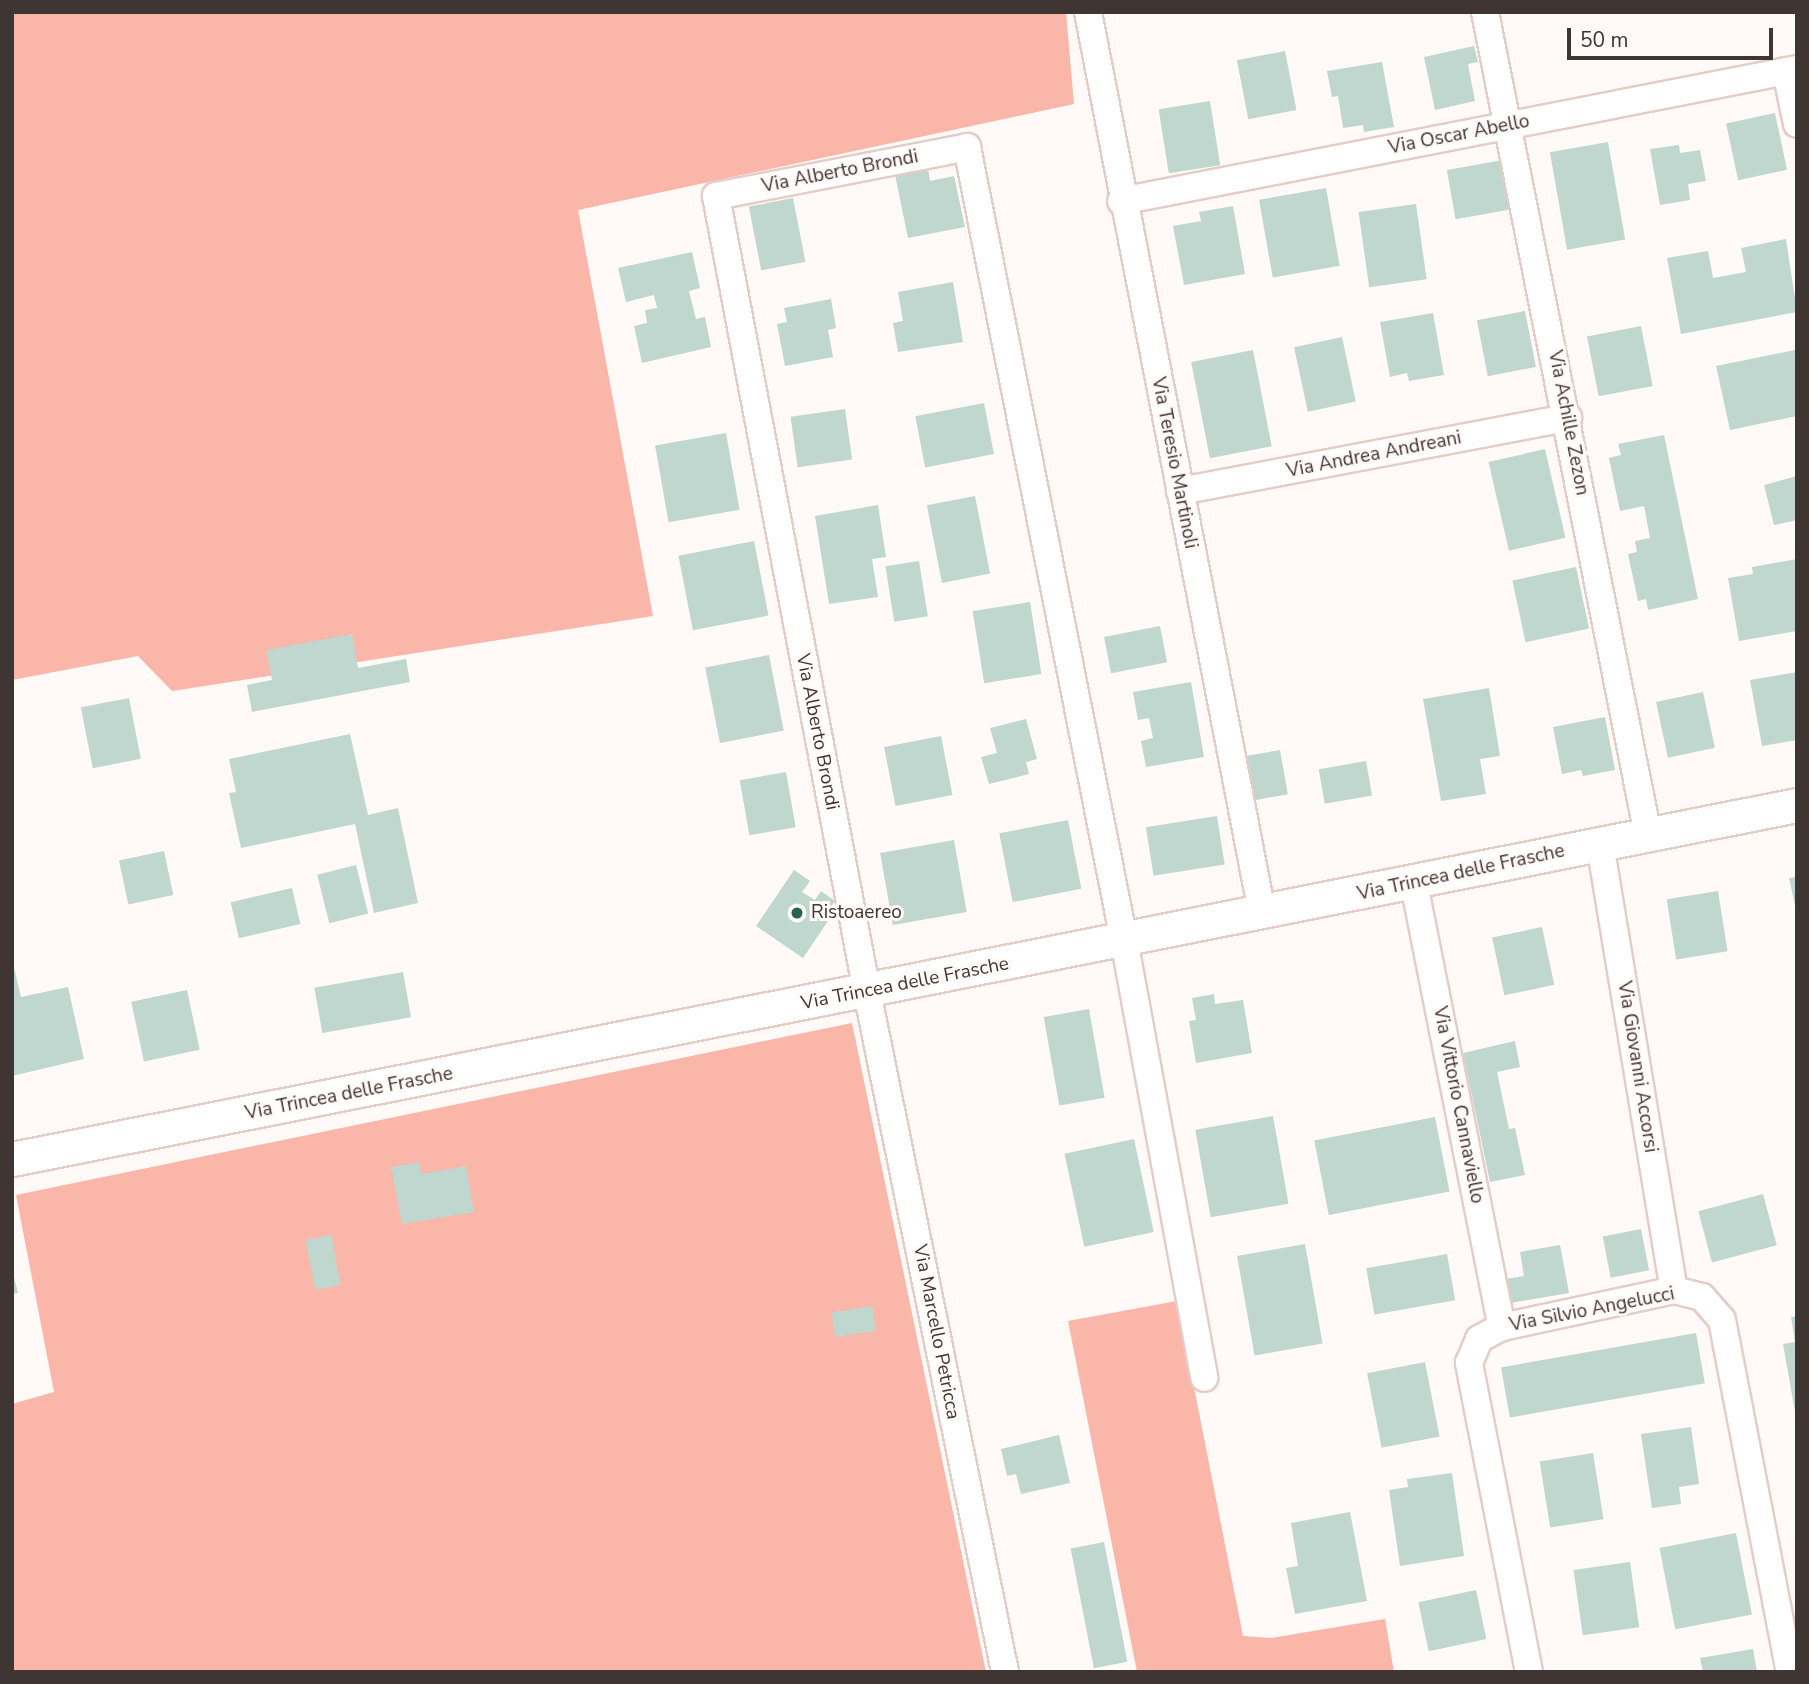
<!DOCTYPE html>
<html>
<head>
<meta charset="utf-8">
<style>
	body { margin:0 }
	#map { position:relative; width:1809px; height:1684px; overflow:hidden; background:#fff9f8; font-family:"Nunito Sans",sans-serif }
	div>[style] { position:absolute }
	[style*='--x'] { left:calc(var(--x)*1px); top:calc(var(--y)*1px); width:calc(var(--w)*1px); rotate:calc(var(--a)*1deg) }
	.green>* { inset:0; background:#f9b6a9 }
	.building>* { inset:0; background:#bfd7cf; transform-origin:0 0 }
	.roads { filter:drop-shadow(2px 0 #e5ccc7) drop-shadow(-2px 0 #e5ccc7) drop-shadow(0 2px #e5ccc7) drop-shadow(0 -2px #e5ccc7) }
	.minor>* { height:26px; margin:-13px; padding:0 13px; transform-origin:13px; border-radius:13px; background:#fff }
	.tertiary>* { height:33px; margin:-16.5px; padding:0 16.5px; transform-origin:16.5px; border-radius:16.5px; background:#fff }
	.dots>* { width:19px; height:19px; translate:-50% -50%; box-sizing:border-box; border:4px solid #fff9f8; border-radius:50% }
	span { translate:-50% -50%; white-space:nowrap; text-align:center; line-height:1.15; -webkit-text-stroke:6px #fff9f8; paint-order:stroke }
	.street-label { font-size:19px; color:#3f3533 }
	.poi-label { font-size:19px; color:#3f3533 }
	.left { translate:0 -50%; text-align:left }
	.frame { position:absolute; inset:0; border:14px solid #3f3533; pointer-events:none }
	.scale { position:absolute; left:1567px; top:28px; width:206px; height:32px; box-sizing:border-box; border:4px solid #3f3533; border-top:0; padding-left:9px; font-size:21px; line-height:24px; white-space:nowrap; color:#3f3533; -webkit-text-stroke:5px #fff9f8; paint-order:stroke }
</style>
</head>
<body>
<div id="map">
	<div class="green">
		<div style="clip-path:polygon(12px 12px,1066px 12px,1074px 104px,578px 210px,653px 616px,172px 691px,138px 656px,12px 680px)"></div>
		<div style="clip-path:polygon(852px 1023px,986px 1672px,12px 1672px,12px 1404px,54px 1392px,16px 1195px)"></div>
		<div style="clip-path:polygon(1177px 1301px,1243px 1636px,1271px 1638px,1385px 1619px,1394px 1672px,1137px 1672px,1068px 1321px)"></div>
	</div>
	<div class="building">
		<div style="clip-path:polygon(1474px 46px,1478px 62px,1468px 64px,1475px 101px,1435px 110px,1424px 57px)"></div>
		<div style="left:1285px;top:51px;width:60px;height:49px;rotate:79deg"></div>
		<div style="clip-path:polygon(1382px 62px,1394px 127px,1364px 132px,1363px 125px,1343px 128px,1338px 96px,1332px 97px,1327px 71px)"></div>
		<div style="left:1210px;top:101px;width:65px;height:52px;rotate:81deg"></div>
		<div style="left:1775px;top:113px;width:58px;height:50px;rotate:78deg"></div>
		<div style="left:1608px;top:142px;width:99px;height:59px;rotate:80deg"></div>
		<div style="clip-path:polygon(1679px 145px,1680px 153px,1700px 150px,1706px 181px,1688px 184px,1690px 200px,1660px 205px,1650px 149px)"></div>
		<div style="left:1503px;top:160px;width:50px;height:57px;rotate:80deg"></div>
		<div style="clip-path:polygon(928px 168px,930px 181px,954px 176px,965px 227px,908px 238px,895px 175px)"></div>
		<div style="left:1326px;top:188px;width:79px;height:68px;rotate:80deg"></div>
		<div style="left:793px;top:198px;width:65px;height:45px;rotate:79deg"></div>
		<div style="left:1416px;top:204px;width:76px;height:58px;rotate:82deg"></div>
		<div style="clip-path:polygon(1233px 206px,1245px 274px,1184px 285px,1173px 226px,1201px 221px,1199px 212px)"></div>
		<div style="clip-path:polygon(1786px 239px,1797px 312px,1681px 334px,1667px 258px,1708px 251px,1713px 278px,1746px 272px,1741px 248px)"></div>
		<div style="clip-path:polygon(692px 252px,700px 288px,689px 291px,696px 319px,705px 317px,711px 347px,642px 363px,634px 326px,647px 323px,645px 310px,657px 308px,654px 295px,626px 302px,618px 268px)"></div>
		<div style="clip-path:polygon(953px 282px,963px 342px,898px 352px,893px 323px,903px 321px,898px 292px)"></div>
		<div style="clip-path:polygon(831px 299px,836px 328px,828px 330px,833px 357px,785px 366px,777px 324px,787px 322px,784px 308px)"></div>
		<div style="left:1525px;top:311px;width:57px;height:49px;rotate:79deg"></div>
		<div style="clip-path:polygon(1433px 313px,1444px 375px,1409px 381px,1407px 373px,1390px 377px,1380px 322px)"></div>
		<div style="left:1641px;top:326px;width:61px;height:55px;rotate:79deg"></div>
		<div style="left:1342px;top:337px;width:66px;height:49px;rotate:78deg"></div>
		<div style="left:1253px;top:350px;width:98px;height:63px;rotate:79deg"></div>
		<div style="clip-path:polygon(1795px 350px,1797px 416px,1730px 430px,1716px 366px)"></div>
		<div style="left:984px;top:403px;width:52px;height:70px;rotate:79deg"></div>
		<div style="left:845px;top:409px;width:51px;height:55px;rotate:82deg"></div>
		<div style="left:726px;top:433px;width:78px;height:72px;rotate:80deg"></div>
		<div style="clip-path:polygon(1664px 435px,1698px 599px,1648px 610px,1646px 599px,1638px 601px,1628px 554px,1637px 552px,1635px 541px,1650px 538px,1644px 506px,1620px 511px,1609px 458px,1621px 455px,1618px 444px)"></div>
		<div style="left:1545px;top:449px;width:91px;height:58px;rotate:77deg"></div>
		<div style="clip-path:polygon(1797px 476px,1797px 520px,1774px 525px,1764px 485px)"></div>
		<div style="left:975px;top:496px;width:79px;height:49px;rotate:79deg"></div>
		<div style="clip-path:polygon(878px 505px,886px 557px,872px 559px,878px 597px,829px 604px,815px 516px)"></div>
		<div style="left:754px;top:541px;width:76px;height:77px;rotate:79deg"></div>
		<div style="clip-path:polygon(1797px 559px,1797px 631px,1739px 641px,1728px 578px,1753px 574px,1752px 567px)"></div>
		<div style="left:919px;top:561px;width:56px;height:34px;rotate:81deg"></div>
		<div style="left:1576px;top:567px;width:63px;height:65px;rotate:78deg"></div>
		<div style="left:1030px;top:602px;width:73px;height:58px;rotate:81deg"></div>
		<div style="left:1160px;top:626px;width:37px;height:57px;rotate:79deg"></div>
		<div style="clip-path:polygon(352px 634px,358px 668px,406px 659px,410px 682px,252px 712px,247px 685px,272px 680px,266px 650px)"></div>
		<div style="left:769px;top:655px;width:77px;height:65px;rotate:79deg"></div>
		<div style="clip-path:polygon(1797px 672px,1797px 740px,1762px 746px,1750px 680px)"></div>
		<div style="clip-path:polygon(1191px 682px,1204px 757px,1146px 767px,1141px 741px,1153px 738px,1149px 718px,1138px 720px,1133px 692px)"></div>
		<div style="clip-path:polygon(1489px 688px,1500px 756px,1480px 759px,1486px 794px,1441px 801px,1423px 699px)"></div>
		<div style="left:1703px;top:692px;width:57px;height:48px;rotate:78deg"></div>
		<div style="left:129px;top:698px;width:62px;height:49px;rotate:79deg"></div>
		<div style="clip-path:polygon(1605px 717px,1615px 770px,1583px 776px,1581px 770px,1562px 774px,1553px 727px)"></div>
		<div style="clip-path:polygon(1026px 719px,1037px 759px,1026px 762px,1029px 774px,989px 784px,981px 757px,997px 753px,990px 728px)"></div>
		<div style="clip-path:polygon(350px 734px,368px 815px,398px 808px,418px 903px,374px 913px,355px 824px,241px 848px,229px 793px,236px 792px,229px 759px)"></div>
		<div style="left:941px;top:736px;width:60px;height:58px;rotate:79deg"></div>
		<div style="left:1280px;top:750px;width:45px;height:35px;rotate:80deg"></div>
		<div style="left:1366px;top:761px;width:35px;height:48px;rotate:80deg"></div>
		<div style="left:786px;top:772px;width:56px;height:47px;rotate:80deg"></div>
		<div style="left:1217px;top:816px;width:49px;height:72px;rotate:81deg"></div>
		<div style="left:1068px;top:820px;width:70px;height:70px;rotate:79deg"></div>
		<div style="left:954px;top:840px;width:73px;height:75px;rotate:80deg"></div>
		<div style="left:164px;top:851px;width:45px;height:46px;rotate:78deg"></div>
		<div style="left:356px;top:865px;width:50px;height:40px;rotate:76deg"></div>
		<div style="clip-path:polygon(794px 870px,810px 881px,802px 892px,815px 900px,821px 891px,835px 901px,827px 912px,832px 915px,803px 958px,756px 926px)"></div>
		<div style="clip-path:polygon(1797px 877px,1797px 909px,1796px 910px,1789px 878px)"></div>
		<div style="left:292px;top:888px;width:37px;height:63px;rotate:77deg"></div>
		<div style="left:1718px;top:891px;width:61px;height:52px;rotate:81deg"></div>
		<div style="left:1542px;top:927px;width:59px;height:51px;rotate:78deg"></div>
		<div style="clip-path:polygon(13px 963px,21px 997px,68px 987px,84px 1059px,12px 1076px)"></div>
		<div style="left:403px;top:972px;width:46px;height:90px;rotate:80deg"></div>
		<div style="left:187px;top:990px;width:61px;height:57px;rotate:78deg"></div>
		<div style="clip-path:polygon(1214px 994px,1215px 1004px,1243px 1000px,1252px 1053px,1196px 1063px,1189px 1021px,1196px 1020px,1192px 998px)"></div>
		<div style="left:1089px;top:1009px;width:90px;height:46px;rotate:80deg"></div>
		<div style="clip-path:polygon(1515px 1041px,1520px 1067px,1497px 1072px,1509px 1129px,1515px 1128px,1525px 1175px,1490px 1182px,1463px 1053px)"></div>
		<div style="left:1273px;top:1116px;width:89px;height:79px;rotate:80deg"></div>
		<div style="left:1435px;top:1117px;width:76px;height:123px;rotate:79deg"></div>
		<div style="left:1134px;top:1139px;width:95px;height:71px;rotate:78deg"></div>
		<div style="clip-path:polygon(419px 1162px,421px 1174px,466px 1166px,474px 1212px,402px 1224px,391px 1167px)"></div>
		<div style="left:1763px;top:1194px;width:53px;height:67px;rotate:75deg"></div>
		<div style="left:1641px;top:1229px;width:42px;height:39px;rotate:79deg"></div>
		<div style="left:331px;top:1235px;width:51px;height:26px;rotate:79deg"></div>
		<div style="left:1305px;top:1244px;width:101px;height:69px;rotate:80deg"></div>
		<div style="clip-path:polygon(1560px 1245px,1569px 1293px,1510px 1303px,1506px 1279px,1524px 1276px,1520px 1252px)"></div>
		<div style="left:1447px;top:1254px;width:47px;height:82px;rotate:80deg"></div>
		<div style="clip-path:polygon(12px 1269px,18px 1293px,12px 1294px)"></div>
		<div style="left:872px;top:1306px;width:25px;height:41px;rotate:81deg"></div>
		<div style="clip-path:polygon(1797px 1316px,1797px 1411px,1795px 1412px,1783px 1344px,1795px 1342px,1791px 1317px)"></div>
		<div style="left:1696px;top:1333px;width:51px;height:198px;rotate:80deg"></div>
		<div style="left:1425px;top:1362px;width:76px;height:59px;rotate:79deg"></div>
		<div style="clip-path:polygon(1691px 1427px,1699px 1484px,1679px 1487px,1681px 1504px,1652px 1508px,1641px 1434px)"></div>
		<div style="clip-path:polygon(1059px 1435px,1070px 1483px,1021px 1494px,1016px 1474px,1007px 1476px,1001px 1449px)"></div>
		<div style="left:1593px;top:1453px;width:67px;height:54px;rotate:81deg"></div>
		<div style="clip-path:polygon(1452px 1473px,1464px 1556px,1400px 1566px,1389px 1490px,1408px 1487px,1407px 1479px)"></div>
		<div style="clip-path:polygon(1350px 1512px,1367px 1601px,1295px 1614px,1286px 1568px,1298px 1566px,1291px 1523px)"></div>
		<div style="left:1736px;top:1533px;width:83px;height:78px;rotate:79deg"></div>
		<div style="left:1104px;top:1542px;width:122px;height:34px;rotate:79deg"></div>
		<div style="left:1630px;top:1562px;width:66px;height:57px;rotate:82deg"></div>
		<div style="left:1476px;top:1590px;width:50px;height:59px;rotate:78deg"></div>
		<div style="clip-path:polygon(1753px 1649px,1757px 1672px,1703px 1672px,1700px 1658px)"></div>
	</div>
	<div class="roads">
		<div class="minor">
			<div style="--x:1088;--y:12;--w:917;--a:79.06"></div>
			<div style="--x:1485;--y:12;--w:839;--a:78.8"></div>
			<div style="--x:1786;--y:71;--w:54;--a:78.3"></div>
			<div style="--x:1121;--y:201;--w:689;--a:-11.05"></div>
			<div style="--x:1180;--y:491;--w:395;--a:-10.7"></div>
			<div style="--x:1600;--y:844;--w:452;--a:80.6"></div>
			<div style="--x:1414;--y:884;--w:452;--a:78.8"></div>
			<div style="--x:1005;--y:1672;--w:694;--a:-101.47"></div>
			<div style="--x:867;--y:992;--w:810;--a:-100.74"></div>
			<div style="--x:716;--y:196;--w:256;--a:-11"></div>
			<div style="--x:967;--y:147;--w:808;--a:78.8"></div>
			<div style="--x:1124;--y:940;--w:445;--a:79.6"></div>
			<div style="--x:1529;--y:1672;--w:315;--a:-101"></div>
			<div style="--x:1469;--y:1363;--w:26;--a:-67"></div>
			<div style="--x:1479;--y:1339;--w:26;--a:-28"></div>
			<div style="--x:1502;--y:1327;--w:176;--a:-12.1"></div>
			<div style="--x:1674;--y:1290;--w:29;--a:14"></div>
			<div style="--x:1702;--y:1297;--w:30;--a:49"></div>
			<div style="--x:1722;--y:1320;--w:359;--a:79.1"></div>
		</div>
		<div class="tertiary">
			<div style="--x:12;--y:1159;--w:1820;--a:-11.22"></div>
		</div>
	</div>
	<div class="dots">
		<div style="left:797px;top:913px;background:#236453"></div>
	</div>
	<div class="street-label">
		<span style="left:1459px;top:135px;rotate:-11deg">Via Oscar Abello</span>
		<span style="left:840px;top:172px;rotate:-11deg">Via Alberto Brondi</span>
		<span style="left:1568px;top:423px;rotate:79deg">Via Achille Zezon</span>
		<span style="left:1374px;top:455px;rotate:-11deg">Via Andrea Andreani</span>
		<span style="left:1174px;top:463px;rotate:79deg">Via Teresio Martinoli</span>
		<span style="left:817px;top:732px;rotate:79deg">Via Alberto Brondi</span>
		<span style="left:1461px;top:873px;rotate:-12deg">Via Trincea delle Frasche</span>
		<span style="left:905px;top:984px;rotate:-11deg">Via Trincea delle Frasche</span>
		<span style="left:1637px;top:1067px;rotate:81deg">Via Giovanni Accorsi</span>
		<span style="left:349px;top:1094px;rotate:-11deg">Via Trincea delle Frasche</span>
		<span style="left:1458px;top:1105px;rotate:79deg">Via Vittorio Cannaviello</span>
		<span style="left:1592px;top:1310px;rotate:-11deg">Via Silvio Angelucci</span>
		<span style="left:936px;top:1332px;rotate:79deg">Via Marcello Petricca</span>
	</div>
	<div class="poi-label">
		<span class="left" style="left:811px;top:913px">Ristoaereo</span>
	</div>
	<div class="frame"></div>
	<div class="scale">50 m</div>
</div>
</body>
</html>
